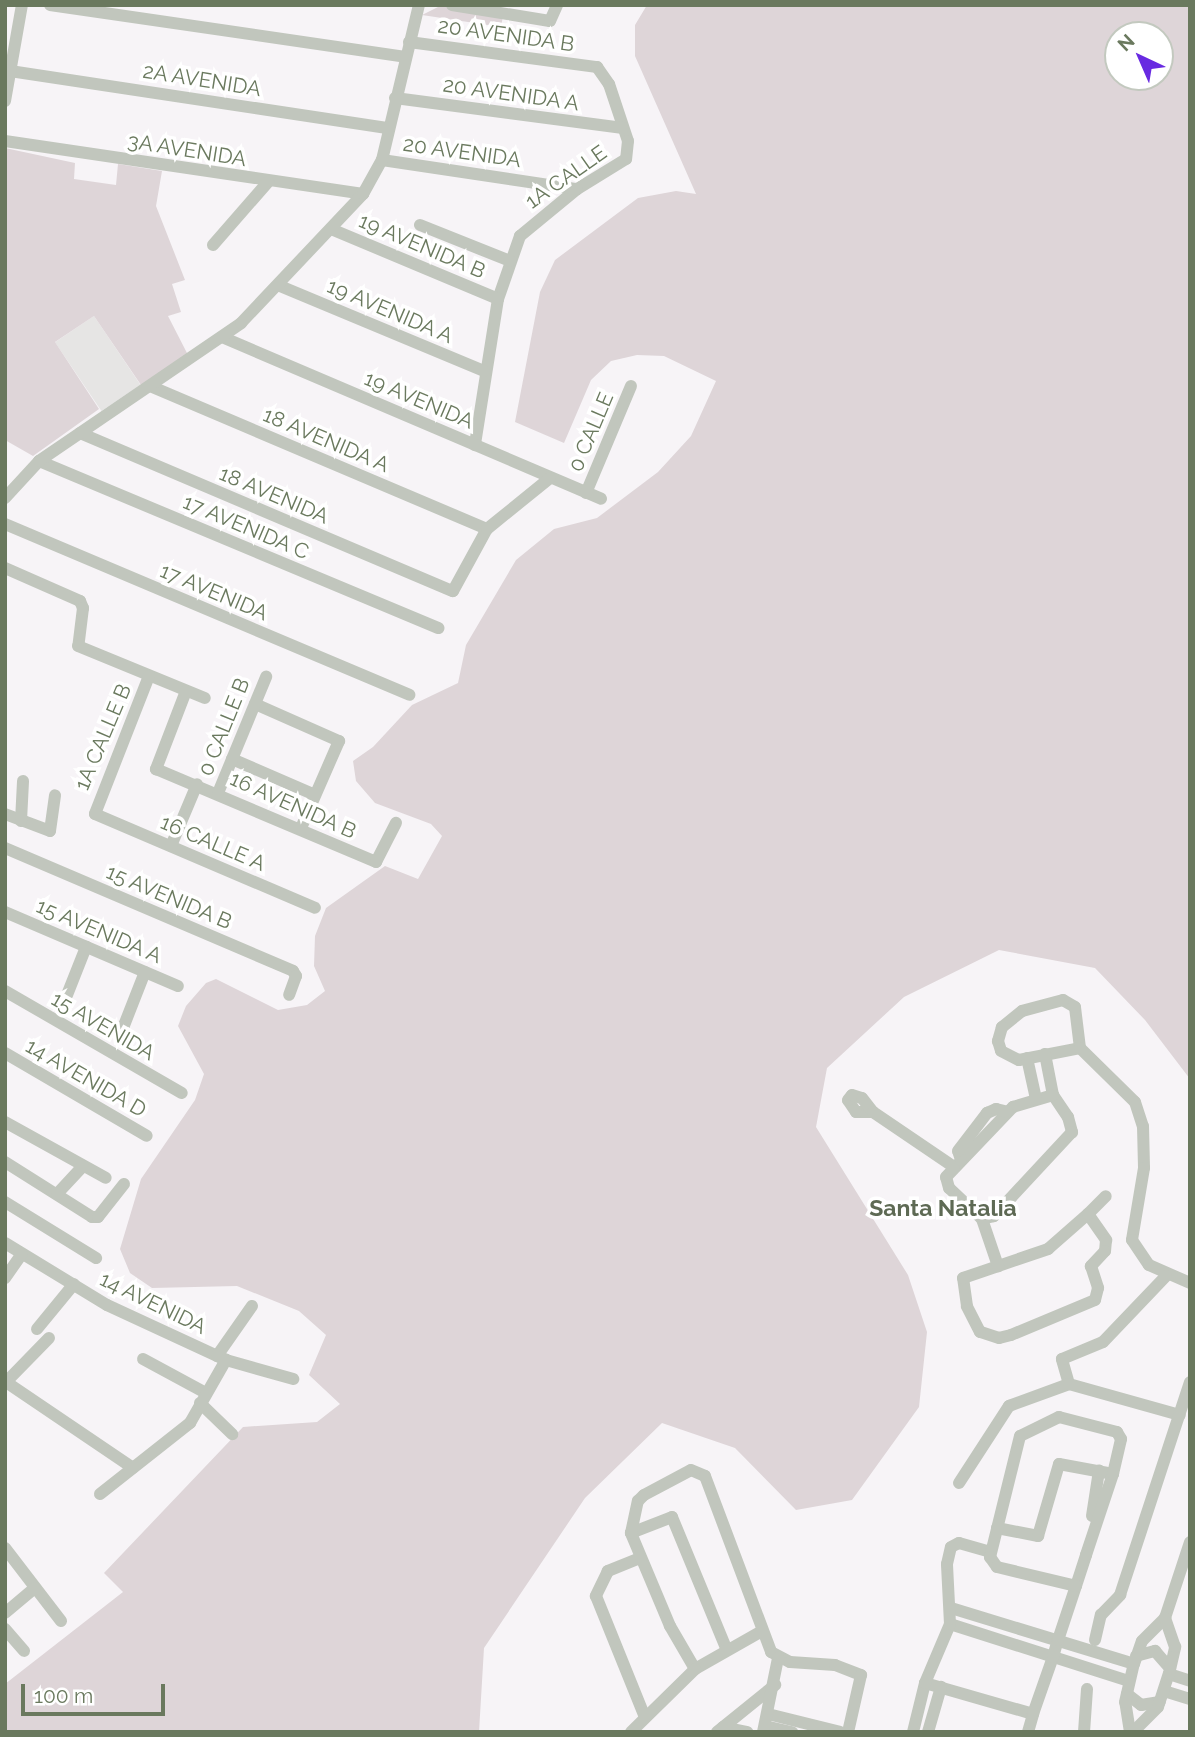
<!DOCTYPE html>
<html>
<head>
<meta charset="utf-8">
<style>
	body { margin:0 }
	#map { position:relative; width:1195px; height:1737px; overflow:hidden; background:#f7f4f7; font-family:Raleway,sans-serif }
	div>[style] { position:absolute }
	[style*='--x'] { left:calc(var(--x)*1px); top:calc(var(--y)*1px); width:calc(var(--w)*1px); rotate:calc(var(--a)*1deg) }
	.built>* { inset:0; background:#e6e5e4; transform-origin:0 0 }
	.green>* { inset:0; background:#ded5d8 }
	.minor>* { height:12px; margin:-6px; padding:0 6px; transform-origin:6px; border-radius:6px; background:#c1c6bd }
	span { translate:-50% -50%; white-space:nowrap; text-align:center; line-height:1.15; -webkit-text-stroke:7px #fff; paint-order:stroke }
	.street-label { font-size:21px; color:#6a795e }
	.neighbourhood-label { font-size:23px; color:#5e6a54; font-weight:700 }
	.frame { position:absolute; inset:0; border:7px solid #6a795e; pointer-events:none }
	.north { position:absolute; left:1104px; top:21px; width:70px; height:70px; box-sizing:border-box; background:#fff; border:2px solid #c3c9bf; border-radius:50%; rotate:316deg; font-size:19px; font-weight:700; line-height:28px; text-align:center; color:#6a795e }
	.north::after { content:''; display:block; margin:auto; width:24px; height:32px; background:#682ae1; clip-path:polygon(50% 0,100% 100%,50% 72%,0 100%) }
	.scale { position:absolute; left:21px; top:1684px; width:144px; height:32px; box-sizing:border-box; border:4px solid #6a795e; border-top:0; padding-left:9px; font-size:21px; line-height:24px; white-space:nowrap; color:#6a795e; -webkit-text-stroke:5px #fff; paint-order:stroke }
</style>
</head>
<body>
<div id="map">
	<div class="built">
		<div style="left:94px;top:316px;width:83px;height:47px;rotate:56deg"></div>
	</div>
	<div class="green">
		<div style="clip-path:polygon(evenodd,647px 5px,1190px 5px,1190px 1079px,1145px 1020px,1095px 968px,999px 950px,904px 997px,827px 1068px,816px 1127px,908px 1275px,927px 1332px,919px 1407px,852px 1500px,796px 1510px,735px 1448px,662px 1423px,585px 1498px,484px 1648px,479px 1732px,5px 1732px,5px 1684px,123px 1592px,104px 1573px,243px 1427px,317px 1422px,340px 1404px,309px 1375px,326px 1335px,299px 1311px,237px 1286px,152px 1288px,130px 1273px,120px 1249px,141px 1179px,195px 1100px,204px 1074px,178px 1026px,186px 1006px,206px 983px,216px 979px,278px 1010px,307px 1005px,325px 991px,314px 966px,315px 936px,326px 908px,385px 866px,418px 879px,442px 836px,431px 824px,375px 803px,356px 781px,353px 761px,373px 747px,412px 705px,458px 683px,466px 645px,516px 560px,554px 529px,597px 518px,658px 472px,691px 436px,716px 381px,664px 356px,637px 355px,611px 361px,591px 380px,564px 443px,515px 422px,540px 292px,555px 260px,638px 198px,676px 191px,696px 194px,635px 56px,635px 25px,647px 5px,1118px 35px,1160px 35px,1160px 77px,1118px 77px,1118px 35px)"></div>
		<div style="clip-path:polygon(440px 6px,503px 16px,501px 27px,422px 15px)"></div>
		<div style="clip-path:polygon(5px 148px,75px 163px,74px 179px,116px 185px,118px 164px,162px 171px,156px 206px,185px 280px,172px 284px,181px 312px,168px 316px,188px 355px,141px 385px,94px 316px,55px 342px,99px 409px,33px 456px,5px 440px)"></div>
	</div>
	<div class="minor">
		<div style="--x:50;--y:5;--w:359;--a:8.3"></div>
		<div style="--x:452;--y:5;--w:99;--a:9.3"></div>
		<div style="--x:550;--y:21;--w:17;--a:-66"></div>
		<div style="--x:409;--y:42;--w:190;--a:7.6"></div>
		<div style="--x:597;--y:67;--w:21;--a:55"></div>
		<div style="--x:609;--y:84;--w:60;--a:71.6"></div>
		<div style="--x:628;--y:141;--w:18;--a:96"></div>
		<div style="--x:626;--y:159;--w:57;--a:148.5"></div>
		<div style="--x:577;--y:189;--w:74;--a:140.5"></div>
		<div style="--x:520;--y:236;--w:67;--a:109.2"></div>
		<div style="--x:498;--y:299;--w:148;--a:99"></div>
		<div style="--x:10;--y:71;--w:383;--a:8.6"></div>
		<div style="--x:395;--y:98;--w:230;--a:7.5"></div>
		<div style="--x:5;--y:101;--w:97;--a:-80"></div>
		<div style="--x:5;--y:141;--w:362;--a:8.4"></div>
		<div style="--x:382;--y:160;--w:197;--a:8.5"></div>
		<div style="--x:420;--y:225;--w:97;--a:21.8"></div>
		<div style="--x:331;--y:229;--w:181;--a:22.7"></div>
		<div style="--x:213;--y:245;--w:84;--a:-48.9"></div>
		<div style="--x:280;--y:286;--w:221;--a:22.6"></div>
		<div style="--x:222;--y:337;--w:412;--a:23.1"></div>
		<div style="--x:150;--y:386;--w:366;--a:23"></div>
		<div style="--x:80;--y:433;--w:405;--a:23"></div>
		<div style="--x:453;--y:591;--w:71;--a:-61.3"></div>
		<div style="--x:487;--y:529;--w:81;--a:-39"></div>
		<div style="--x:39;--y:461;--w:433;--a:22.7"></div>
		<div style="--x:586;--y:493;--w:116;--a:-67.2"></div>
		<div style="--x:5;--y:498;--w:50;--a:-47.4"></div>
		<div style="--x:39;--y:461;--w:245;--a:-34.3"></div>
		<div style="--x:241;--y:323;--w:178;--a:-46.6"></div>
		<div style="--x:363;--y:194;--w:39;--a:-61"></div>
		<div style="--x:382;--y:160;--w:159;--a:-76.6"></div>
		<div style="--x:5;--y:524;--w:439;--a:22.9"></div>
		<div style="--x:5;--y:568;--w:82;--a:23.7"></div>
		<div style="--x:80;--y:601;--w:8;--a:67"></div>
		<div style="--x:83;--y:608;--w:38;--a:97"></div>
		<div style="--x:78;--y:646;--w:137;--a:22.3"></div>
		<div style="--x:149;--y:676;--w:148;--a:111.4"></div>
		<div style="--x:95;--y:814;--w:239;--a:23.1"></div>
		<div style="--x:186;--y:691;--w:84;--a:111"></div>
		<div style="--x:156;--y:769;--w:239;--a:22.9"></div>
		<div style="--x:376;--y:862;--w:44;--a:-62.9"></div>
		<div style="--x:255;--y:704;--w:92;--a:23.8"></div>
		<div style="--x:339;--y:741;--w:95;--a:113.6"></div>
		<div style="--x:232;--y:759;--w:90;--a:23.4"></div>
		<div style="--x:218;--y:793;--w:126;--a:-67.5"></div>
		<div style="--x:5;--y:814;--w:48;--a:20.7"></div>
		<div style="--x:50;--y:831;--w:36;--a:-82"></div>
		<div style="--x:21;--y:821;--w:40;--a:-87.1"></div>
		<div style="--x:171;--y:846;--w:67;--a:-67.2"></div>
		<div style="--x:5;--y:848;--w:313;--a:23.1"></div>
		<div style="--x:293;--y:971;--w:6;--a:59"></div>
		<div style="--x:296;--y:976;--w:20;--a:110"></div>
		<div style="--x:5;--y:912;--w:188;--a:23.2"></div>
		<div style="--x:5;--y:991;--w:204;--a:30"></div>
		<div style="--x:67;--y:995;--w:52;--a:-68.4"></div>
		<div style="--x:123;--y:1028;--w:60;--a:-68.6"></div>
		<div style="--x:1080;--y:1048;--w:41;--a:-97"></div>
		<div style="--x:1075;--y:1007;--w:14;--a:-150"></div>
		<div style="--x:1063;--y:1000;--w:42;--a:165"></div>
		<div style="--x:1022;--y:1011;--w:26;--a:141"></div>
		<div style="--x:1002;--y:1027;--w:15;--a:106"></div>
		<div style="--x:998;--y:1041;--w:10;--a:73"></div>
		<div style="--x:1001;--y:1051;--w:20;--a:27"></div>
		<div style="--x:1019;--y:1060;--w:62;--a:-11.1"></div>
		<div style="--x:1080;--y:1048;--w:77;--a:44.5"></div>
		<div style="--x:1135;--y:1102;--w:25;--a:72"></div>
		<div style="--x:1143;--y:1126;--w:42;--a:88.6"></div>
		<div style="--x:1144;--y:1168;--w:73;--a:99.5"></div>
		<div style="--x:1132;--y:1240;--w:30;--a:56"></div>
		<div style="--x:1149;--y:1265;--w:45;--a:23.7"></div>
		<div style="--x:5;--y:1053;--w:164;--a:30.3"></div>
		<div style="--x:1045;--y:1054;--w:42;--a:79"></div>
		<div style="--x:1053;--y:1095;--w:27;--a:56"></div>
		<div style="--x:1068;--y:1117;--w:16;--a:75"></div>
		<div style="--x:1072;--y:1132;--w:115;--a:132.9"></div>
		<div style="--x:994;--y:1216;--w:12;--a:166"></div>
		<div style="--x:982;--y:1219;--w:45;--a:-136.8"></div>
		<div style="--x:949;--y:1188;--w:11;--a:-105"></div>
		<div style="--x:946;--y:1177;--w:97;--a:-46.3"></div>
		<div style="--x:1013;--y:1107;--w:42;--a:-16.7"></div>
		<div style="--x:1027;--y:1058;--w:42;--a:77.6"></div>
		<div style="--x:873;--y:1112;--w:17;--a:180"></div>
		<div style="--x:856;--y:1112;--w:14;--a:-124"></div>
		<div style="--x:848;--y:1100;--w:6;--a:-51"></div>
		<div style="--x:852;--y:1095;--w:10;--a:17"></div>
		<div style="--x:862;--y:1098;--w:18;--a:52"></div>
		<div style="--x:873;--y:1112;--w:98;--a:34.2"></div>
		<div style="--x:5;--y:1122;--w:115;--a:29"></div>
		<div style="--x:961;--y:1160;--w:9;--a:-108"></div>
		<div style="--x:958;--y:1151;--w:48;--a:-52.7"></div>
		<div style="--x:987;--y:1113;--w:10;--a:-24"></div>
		<div style="--x:996;--y:1109;--w:12;--a:14"></div>
		<div style="--x:5;--y:1162;--w:103;--a:32.3"></div>
		<div style="--x:92;--y:1217;--w:6;--a:0"></div>
		<div style="--x:98;--y:1217;--w:42;--a:-51.8"></div>
		<div style="--x:57;--y:1194;--w:38;--a:-47"></div>
		<div style="--x:5;--y:1202;--w:107;--a:31.6"></div>
		<div style="--x:1088;--y:1214;--w:32;--a:55"></div>
		<div style="--x:1106;--y:1240;--w:11;--a:95"></div>
		<div style="--x:1105;--y:1251;--w:21;--a:133"></div>
		<div style="--x:1091;--y:1266;--w:23;--a:72"></div>
		<div style="--x:1098;--y:1288;--w:12;--a:104"></div>
		<div style="--x:1095;--y:1300;--w:91;--a:157.4"></div>
		<div style="--x:1011;--y:1335;--w:12;--a:166"></div>
		<div style="--x:999;--y:1338;--w:20;--a:-162"></div>
		<div style="--x:980;--y:1332;--w:29;--a:-117"></div>
		<div style="--x:967;--y:1306;--w:28;--a:-98"></div>
		<div style="--x:963;--y:1278;--w:90;--a:-18.8"></div>
		<div style="--x:1048;--y:1249;--w:53;--a:-41.2"></div>
		<div style="--x:1088;--y:1214;--w:25;--a:-45"></div>
		<div style="--x:982;--y:1219;--w:50;--a:71.2"></div>
		<div style="--x:5;--y:1243;--w:119;--a:31.3"></div>
		<div style="--x:107;--y:1305;--w:131;--a:24.8"></div>
		<div style="--x:226;--y:1360;--w:70;--a:15.8"></div>
		<div style="--x:5;--y:1278;--w:29;--a:-55"></div>
		<div style="--x:37;--y:1329;--w:58;--a:-50.6"></div>
		<div style="--x:49;--y:1338;--w:62;--a:134.3"></div>
		<div style="--x:6;--y:1382;--w:153;--a:34.1"></div>
		<div style="--x:217;--y:1356;--w:61;--a:-55"></div>
		<div style="--x:143;--y:1359;--w:72;--a:28.4"></div>
		<div style="--x:1069;--y:1384;--w:26;--a:-106"></div>
		<div style="--x:1062;--y:1359;--w:44;--a:-22.5"></div>
		<div style="--x:1103;--y:1342;--w:91;--a:-46.3"></div>
		<div style="--x:200;--y:1403;--w:45;--a:44.1"></div>
		<div style="--x:959;--y:1483;--w:92;--a:-57"></div>
		<div style="--x:1009;--y:1406;--w:64;--a:-20.1"></div>
		<div style="--x:1069;--y:1384;--w:115;--a:15.6"></div>
		<div style="--x:100;--y:1494;--w:115;--a:-38.3"></div>
		<div style="--x:190;--y:1423;--w:73;--a:-60.3"></div>
		<div style="--x:1092;--y:1516;--w:46;--a:-81.2"></div>
		<div style="--x:997;--y:1528;--w:42;--a:11"></div>
		<div style="--x:1038;--y:1536;--w:75;--a:-73.7"></div>
		<div style="--x:1059;--y:1464;--w:55;--a:10.5"></div>
		<div style="--x:631;--y:1533;--w:44;--a:-21.3"></div>
		<div style="--x:672;--y:1517;--w:142;--a:67.6"></div>
		<div style="--x:5;--y:1548;--w:92;--a:52.5"></div>
		<div style="--x:640;--y:1558;--w:35;--a:158"></div>
		<div style="--x:608;--y:1571;--w:28;--a:116"></div>
		<div style="--x:596;--y:1596;--w:131;--a:68"></div>
		<div style="--x:951;--y:1608;--w:191;--a:17"></div>
		<div style="--x:5;--y:1613;--w:39;--a:-40"></div>
		<div style="--x:950;--y:1624;--w:188;--a:17.7"></div>
		<div style="--x:5;--y:1629;--w:29;--a:49"></div>
		<div style="--x:762;--y:1631;--w:77;--a:150.4"></div>
		<div style="--x:695;--y:1669;--w:50;--a:-120.2"></div>
		<div style="--x:670;--y:1626;--w:101;--a:-112.8"></div>
		<div style="--x:631;--y:1533;--w:33;--a:-78"></div>
		<div style="--x:638;--y:1501;--w:8;--a:-45"></div>
		<div style="--x:644;--y:1495;--w:53;--a:-28"></div>
		<div style="--x:691;--y:1470;--w:15;--a:23"></div>
		<div style="--x:705;--y:1476;--w:188;--a:69.4"></div>
		<div style="--x:771;--y:1652;--w:21;--a:28"></div>
		<div style="--x:790;--y:1662;--w:45;--a:3.8"></div>
		<div style="--x:835;--y:1665;--w:28;--a:21"></div>
		<div style="--x:861;--y:1675;--w:58;--a:102.8"></div>
		<div style="--x:1095;--y:1640;--w:26;--a:-77"></div>
		<div style="--x:1101;--y:1615;--w:28;--a:-46"></div>
		<div style="--x:1120;--y:1595;--w:224;--a:-71.8"></div>
		<div style="--x:1136;--y:1656;--w:20;--a:-15"></div>
		<div style="--x:1155;--y:1651;--w:23;--a:49"></div>
		<div style="--x:1169;--y:1674;--w:22;--a:18"></div>
		<div style="--x:925;--y:1683;--w:112;--a:16"></div>
		<div style="--x:1164;--y:1691;--w:27;--a:17"></div>
		<div style="--x:1127;--y:1694;--w:18;--a:38"></div>
		<div style="--x:1141;--y:1705;--w:19;--a:-9"></div>
		<div style="--x:768;--y:1714;--w:74;--a:14"></div>
		<div style="--x:765;--y:1726;--w:28;--a:13"></div>
		<div style="--x:723;--y:1727;--w:25;--a:12"></div>
		<div style="--x:631;--y:1732;--w:90;--a:-44.5"></div>
		<div style="--x:717;--y:1732;--w:75;--a:-39"></div>
		<div style="--x:763;--y:1732;--w:76;--a:-78.5"></div>
		<div style="--x:913;--y:1732;--w:50;--a:-76.2"></div>
		<div style="--x:925;--y:1683;--w:64;--a:-67"></div>
		<div style="--x:950;--y:1624;--w:60;--a:-92.9"></div>
		<div style="--x:947;--y:1564;--w:17;--a:-77"></div>
		<div style="--x:951;--y:1547;--w:9;--a:-27"></div>
		<div style="--x:959;--y:1543;--w:32;--a:16"></div>
		<div style="--x:928;--y:1732;--w:47;--a:-73.9"></div>
		<div style="--x:1028;--y:1732;--w:19;--a:-74"></div>
		<div style="--x:1033;--y:1714;--w:60;--a:-70.7"></div>
		<div style="--x:1053;--y:1657;--w:18;--a:-74"></div>
		<div style="--x:1058;--y:1640;--w:57;--a:-71.6"></div>
		<div style="--x:1076;--y:1586;--w:33;--a:-72"></div>
		<div style="--x:1086;--y:1555;--w:85;--a:-71.6"></div>
		<div style="--x:1113;--y:1474;--w:36;--a:-77"></div>
		<div style="--x:1121;--y:1439;--w:8;--a:-120"></div>
		<div style="--x:1117;--y:1432;--w:60;--a:-165.5"></div>
		<div style="--x:1059;--y:1417;--w:43;--a:154"></div>
		<div style="--x:1020;--y:1436;--w:125;--a:103.9"></div>
		<div style="--x:990;--y:1557;--w:12;--a:55"></div>
		<div style="--x:997;--y:1567;--w:81;--a:13.5"></div>
		<div style="--x:1084;--y:1732;--w:43;--a:-86"></div>
		<div style="--x:1130;--y:1732;--w:30;--a:-99"></div>
		<div style="--x:1125;--y:1702;--w:39;--a:-77"></div>
		<div style="--x:1134;--y:1664;--w:24;--a:-71"></div>
		<div style="--x:1142;--y:1641;--w:33;--a:-45"></div>
		<div style="--x:1165;--y:1618;--w:80;--a:-71.8"></div>
		<div style="--x:1133;--y:1732;--w:35;--a:-45"></div>
		<div style="--x:1158;--y:1707;--w:35;--a:-72"></div>
		<div style="--x:1169;--y:1674;--w:28;--a:-77"></div>
		<div style="--x:1175;--y:1647;--w:31;--a:-109"></div>
	</div>
	<div class="street-label">
		<span style="left:506px;top:35px;rotate:8deg">20 AVENIDA B</span>
		<span style="left:202px;top:80px;rotate:9deg">2A AVENIDA</span>
		<span style="left:511px;top:94px;rotate:8deg">20 AVENIDA A</span>
		<span style="left:187px;top:150px;rotate:9deg">3A AVENIDA</span>
		<span style="left:462px;top:152px;rotate:8deg">20 AVENIDA</span>
		<span style="left:566px;top:177px;rotate:-35deg">1A CALLE</span>
		<span style="left:422px;top:246px;rotate:23deg">19 AVENIDA B</span>
		<span style="left:390px;top:311px;rotate:23deg">19 AVENIDA A</span>
		<span style="left:419px;top:400px;rotate:23deg">19 AVENIDA</span>
		<span style="left:591px;top:432px;rotate:-67deg">0 CALLE</span>
		<span style="left:326px;top:440px;rotate:23deg">18 AVENIDA A</span>
		<span style="left:274px;top:495px;rotate:23deg">18 AVENIDA</span>
		<span style="left:246px;top:527px;rotate:23deg">17 AVENIDA C</span>
		<span style="left:214px;top:592px;rotate:23deg">17 AVENIDA</span>
		<span style="left:224px;top:727px;rotate:-68deg">0 CALLE B</span>
		<span style="left:103px;top:737px;rotate:-67deg">1A CALLE B</span>
		<span style="left:293px;top:805px;rotate:24deg">16 AVENIDA B</span>
		<span style="left:213px;top:843px;rotate:23deg">16 CALLE A</span>
		<span style="left:169px;top:897px;rotate:23deg">15 AVENIDA B</span>
		<span style="left:99px;top:931px;rotate:23deg">15 AVENIDA A</span>
		<span style="left:103px;top:1026px;rotate:30deg">15 AVENIDA</span>
		<span style="left:86px;top:1078px;rotate:30deg">14 AVENIDA D</span>
		<span style="left:153px;top:1303px;rotate:26deg">14 AVENIDA</span>
	</div>
	<div class="neighbourhood-label">
		<span style="left:943px;top:1208px">Santa Natalia</span>
	</div>
	<div class="frame"></div>
	<div class="north">N</div>
	<div class="scale">100 m</div>
</div>
</body>
</html>
